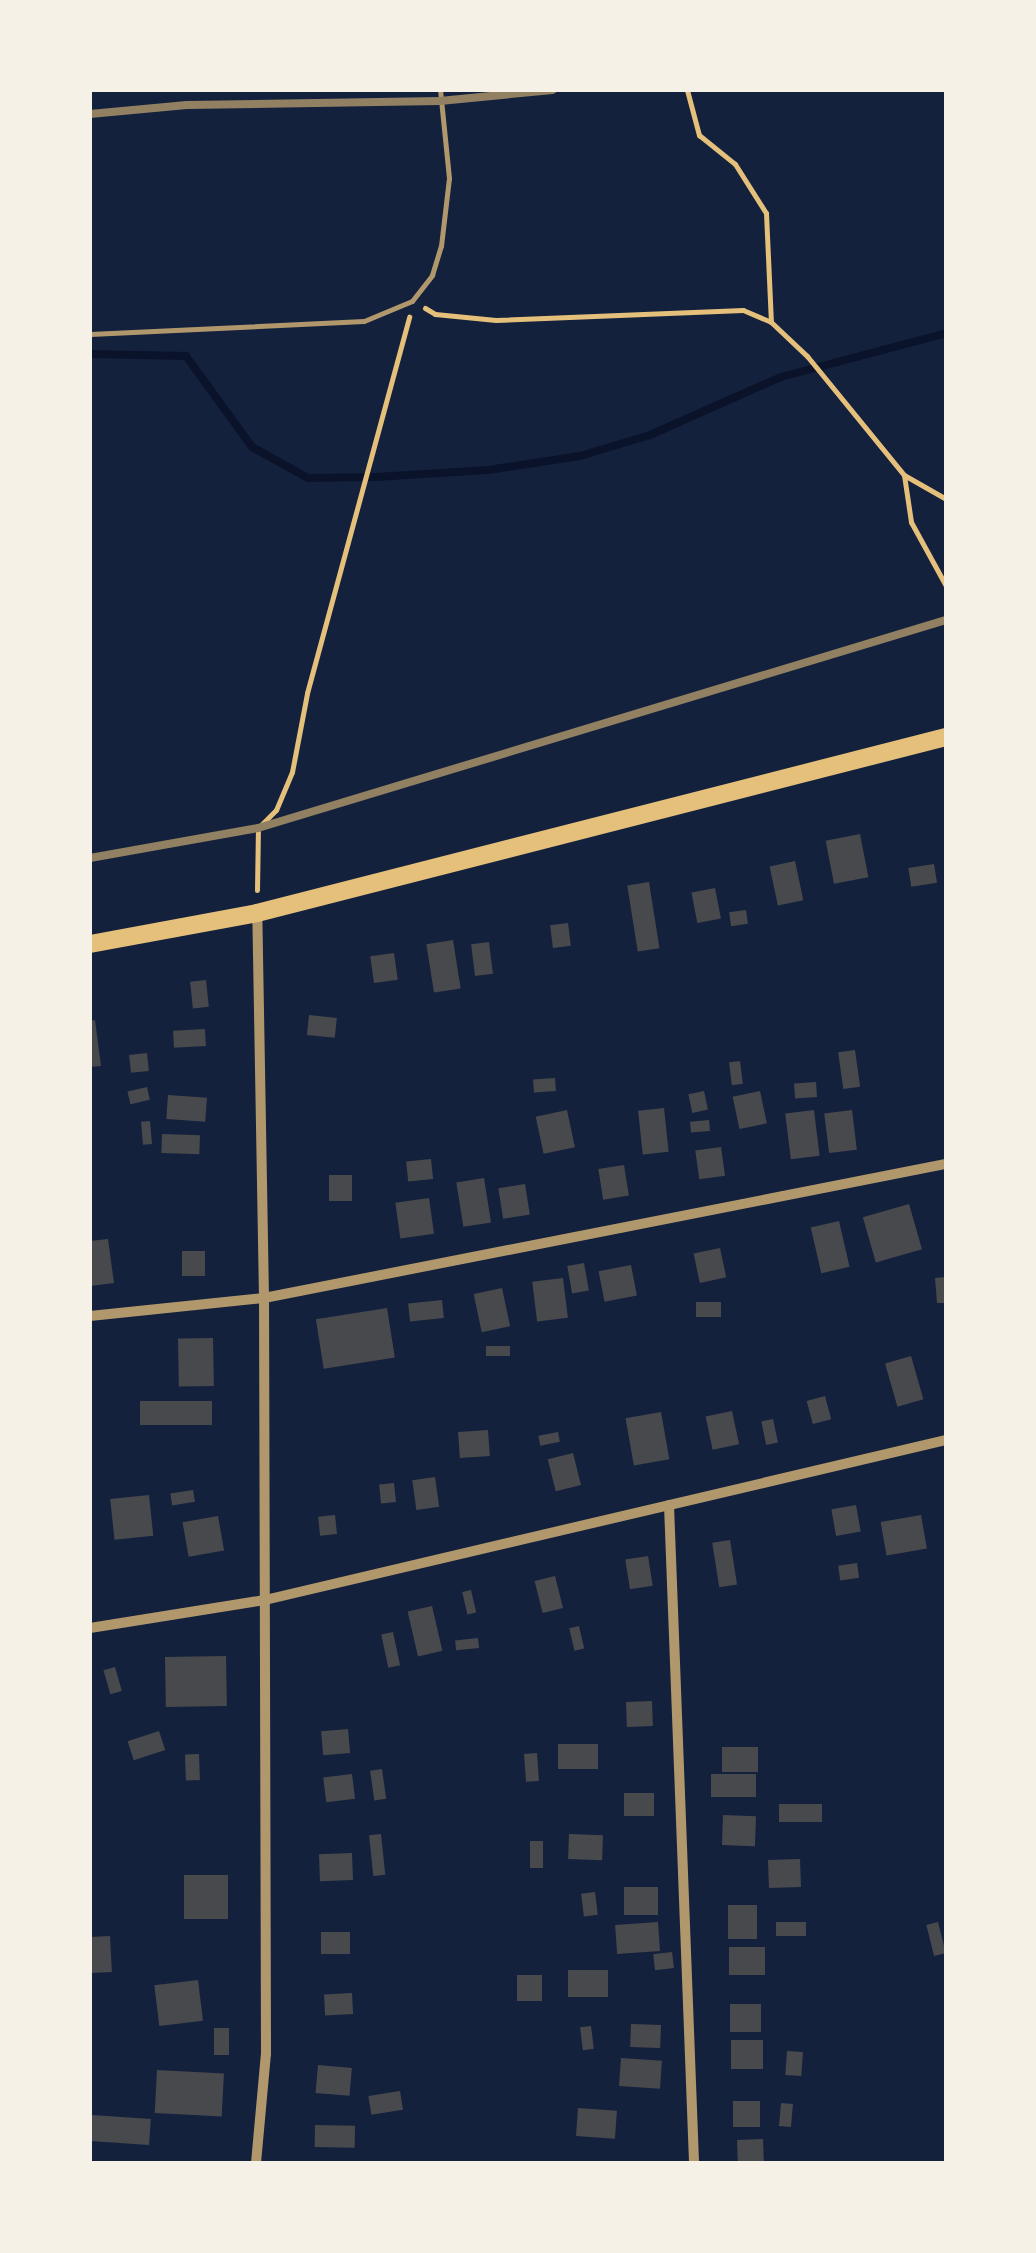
<!DOCTYPE html>
<html>
<head>
<meta charset="utf-8">
<style>
	body { margin:0 }
	#map { position:relative; width:1036px; height:2253px; overflow:hidden; background:#14213d; font-family:"Noto Serif",serif }
	div>[style] { position:absolute }
	[style*='--x'] { left:calc(var(--x)*1px); top:calc(var(--y)*1px); width:calc(var(--w)*1px); rotate:calc(var(--a)*1deg) }
	.stream>* { height:8px; margin:-4px; padding:0 4px; transform-origin:4px; border-radius:4px; background:#0b132b }
	.building>* { inset:0; background:#48494c; transform-origin:0 0 }
	.path>* { height:5px; margin:-2.5px; padding:0 2.5px; transform-origin:2.5px; border-radius:2.5px; background:#e5c07b }
	.service>* { height:5px; margin:-2.5px; padding:0 2.5px; transform-origin:2.5px; border-radius:2.5px; background:#b1986c }
	.minor>* { height:10px; margin:-5px; padding:0 5px; transform-origin:5px; border-radius:5px; background:#b1986c }
	.primary>* { height:18px; margin:-9px; padding:0 9px; transform-origin:9px; border-radius:9px; background:#e5c07b }
	.rail>* { height:8px; margin:-4px; padding:0 4px; transform-origin:4px; border-radius:4px; background:#918062 }
	span { translate:-50% -50%; white-space:nowrap; text-align:center; line-height:1.15; -webkit-text-stroke:8px #f6f1e7; paint-order:stroke }
	.frame { position:absolute; inset:0; border:92px solid #f6f1e7; pointer-events:none }
</style>
</head>
<body>
<div id="map">
	<div class="stream">
		<div style="--x:90;--y:354;--w:96;--a:1.2"></div>
		<div style="--x:186;--y:356;--w:112;--a:54"></div>
		<div style="--x:252;--y:447;--w:64;--a:29"></div>
		<div style="--x:308;--y:478;--w:68;--a:-0.8"></div>
		<div style="--x:376;--y:477;--w:112;--a:-3.6"></div>
		<div style="--x:488;--y:470;--w:93;--a:-8.7"></div>
		<div style="--x:580;--y:456;--w:73;--a:-16.7"></div>
		<div style="--x:650;--y:435;--w:143;--a:-23.9"></div>
		<div style="--x:781;--y:377;--w:171;--a:-14.9"></div>
	</div>
	<div class="building">
		<div style="left:860px;top:834px;width:44px;height:35px;rotate:79deg"></div>
		<div style="left:795px;top:861px;width:40px;height:26px;rotate:78deg"></div>
		<div style="left:934px;top:864px;width:19px;height:26px;rotate:81deg"></div>
		<div style="left:649px;top:882px;width:67px;height:22px;rotate:81deg"></div>
		<div style="left:715px;top:888px;width:31px;height:24px;rotate:79deg"></div>
		<div style="left:746px;top:910px;width:14px;height:17px;rotate:82deg"></div>
		<div style="left:568px;top:923px;width:23px;height:18px;rotate:83deg"></div>
		<div style="left:453px;top:940px;width:49px;height:27px;rotate:81deg"></div>
		<div style="left:489px;top:942px;width:32px;height:18px;rotate:83deg"></div>
		<div style="left:394px;top:953px;width:27px;height:24px;rotate:82deg"></div>
		<div style="left:206px;top:980px;width:27px;height:16px;rotate:84deg"></div>
		<div style="left:309px;top:1015px;width:28px;height:20px;rotate:6deg"></div>
		<div style="clip-path:polygon(95px 1020px,101px 1066px,90px 1067px,90px 1021px)"></div>
		<div style="left:205px;top:1029px;width:17px;height:32px;rotate:87deg"></div>
		<div style="left:855px;top:1050px;width:37px;height:17px;rotate:82deg"></div>
		<div style="left:147px;top:1053px;width:18px;height:18px;rotate:84deg"></div>
		<div style="left:740px;top:1061px;width:23px;height:11px;rotate:83deg"></div>
		<div style="left:555px;top:1078px;width:13px;height:22px;rotate:86deg"></div>
		<div style="left:816px;top:1082px;width:15px;height:22px;rotate:86deg"></div>
		<div style="left:147px;top:1087px;width:13px;height:20px;rotate:77deg"></div>
		<div style="left:704px;top:1091px;width:19px;height:16px;rotate:78deg"></div>
		<div style="left:760px;top:1091px;width:33px;height:28px;rotate:78deg"></div>
		<div style="left:168px;top:1095px;width:39px;height:24px;rotate:4deg"></div>
		<div style="left:664px;top:1108px;width:44px;height:26px;rotate:84deg"></div>
		<div style="left:567px;top:1110px;width:38px;height:32px;rotate:78deg"></div>
		<div style="left:814px;top:1110px;width:46px;height:29px;rotate:83deg"></div>
		<div style="left:852px;top:1110px;width:40px;height:28px;rotate:83deg"></div>
		<div style="left:709px;top:1120px;width:11px;height:19px;rotate:85deg"></div>
		<div style="left:150px;top:1121px;width:23px;height:9px;rotate:85deg"></div>
		<div style="left:162px;top:1134px;width:38px;height:19px;rotate:2deg"></div>
		<div style="left:721px;top:1147px;width:29px;height:26px;rotate:82deg"></div>
		<div style="left:431px;top:1159px;width:20px;height:25px;rotate:84deg"></div>
		<div style="left:624px;top:1165px;width:31px;height:26px;rotate:81deg"></div>
		<div style="left:329px;top:1175px;width:23px;height:26px"></div>
		<div style="left:484px;top:1178px;width:45px;height:28px;rotate:81deg"></div>
		<div style="left:525px;top:1184px;width:31px;height:27px;rotate:81deg"></div>
		<div style="left:429px;top:1198px;width:36px;height:34px;rotate:82deg"></div>
		<div style="left:909px;top:1204px;width:47px;height:48px;rotate:74deg"></div>
		<div style="left:839px;top:1221px;width:47px;height:29px;rotate:77deg"></div>
		<div style="clip-path:polygon(108px 1239px,114px 1283px,90px 1286px,90px 1241px)"></div>
		<div style="left:720px;top:1248px;width:30px;height:27px;rotate:78deg"></div>
		<div style="left:182px;top:1251px;width:23px;height:25px"></div>
		<div style="left:584px;top:1263px;width:28px;height:17px;rotate:80deg"></div>
		<div style="left:631px;top:1265px;width:31px;height:33px;rotate:79deg"></div>
		<div style="clip-path:polygon(946px 1277px,946px 1303px,937px 1303px,935px 1278px)"></div>
		<div style="left:563px;top:1278px;width:40px;height:31px;rotate:83deg"></div>
		<div style="left:502px;top:1288px;width:39px;height:29px;rotate:78deg"></div>
		<div style="left:442px;top:1300px;width:18px;height:34px;rotate:84deg"></div>
		<div style="left:696px;top:1302px;width:25px;height:15px"></div>
		<div style="left:387px;top:1308px;width:50px;height:72px;rotate:81deg"></div>
		<div style="left:213px;top:1338px;width:48px;height:35px;rotate:89deg"></div>
		<div style="left:510px;top:1346px;width:10px;height:24px;rotate:90deg"></div>
		<div style="left:911px;top:1356px;width:45px;height:27px;rotate:74deg"></div>
		<div style="left:825px;top:1396px;width:24px;height:19px;rotate:75deg"></div>
		<div style="left:212px;top:1401px;width:24px;height:72px;rotate:90deg"></div>
		<div style="left:732px;top:1411px;width:34px;height:27px;rotate:78deg"></div>
		<div style="left:661px;top:1412px;width:48px;height:36px;rotate:80deg"></div>
		<div style="left:773px;top:1419px;width:24px;height:12px;rotate:78deg"></div>
		<div style="left:488px;top:1430px;width:26px;height:30px;rotate:86deg"></div>
		<div style="left:558px;top:1432px;width:10px;height:20px;rotate:79deg"></div>
		<div style="left:573px;top:1453px;width:33px;height:26px;rotate:76deg"></div>
		<div style="left:435px;top:1477px;width:30px;height:23px;rotate:82deg"></div>
		<div style="left:394px;top:1483px;width:19px;height:15px;rotate:84deg"></div>
		<div style="left:193px;top:1490px;width:12px;height:23px;rotate:81deg"></div>
		<div style="left:149px;top:1495px;width:41px;height:39px;rotate:84deg"></div>
		<div style="left:856px;top:1505px;width:27px;height:25px;rotate:80deg"></div>
		<div style="left:335px;top:1515px;width:19px;height:17px;rotate:84deg"></div>
		<div style="left:921px;top:1515px;width:34px;height:41px;rotate:80deg"></div>
		<div style="left:218px;top:1516px;width:35px;height:36px;rotate:80deg"></div>
		<div style="left:730px;top:1540px;width:45px;height:18px;rotate:81deg"></div>
		<div style="left:648px;top:1556px;width:30px;height:23px;rotate:81deg"></div>
		<div style="left:857px;top:1563px;width:15px;height:19px;rotate:82deg"></div>
		<div style="left:555px;top:1576px;width:33px;height:21px;rotate:76deg"></div>
		<div style="left:471px;top:1590px;width:23px;height:9px;rotate:77deg"></div>
		<div style="left:432px;top:1606px;width:46px;height:25px;rotate:77deg"></div>
		<div style="left:579px;top:1626px;width:23px;height:10px;rotate:77deg"></div>
		<div style="left:393px;top:1632px;width:34px;height:12px;rotate:78deg"></div>
		<div style="left:478px;top:1638px;width:10px;height:23px;rotate:84deg"></div>
		<div style="left:226px;top:1656px;width:50px;height:61px;rotate:89deg"></div>
		<div style="left:115px;top:1667px;width:25px;height:12px;rotate:74deg"></div>
		<div style="left:652px;top:1701px;width:25px;height:26px;rotate:88deg"></div>
		<div style="left:348px;top:1729px;width:24px;height:27px;rotate:85deg"></div>
		<div style="left:159px;top:1731px;width:20px;height:33px;rotate:72deg"></div>
		<div style="left:558px;top:1744px;width:40px;height:25px"></div>
		<div style="left:722px;top:1747px;width:36px;height:25px"></div>
		<div style="left:537px;top:1753px;width:28px;height:13px;rotate:86deg"></div>
		<div style="left:199px;top:1754px;width:26px;height:14px;rotate:88deg"></div>
		<div style="left:382px;top:1769px;width:30px;height:12px;rotate:82deg"></div>
		<div style="left:352px;top:1774px;width:25px;height:29px;rotate:83deg"></div>
		<div style="left:756px;top:1774px;width:23px;height:45px;rotate:90deg"></div>
		<div style="left:624px;top:1793px;width:30px;height:23px"></div>
		<div style="left:779px;top:1804px;width:43px;height:18px"></div>
		<div style="left:723px;top:1815px;width:33px;height:30px;rotate:2deg"></div>
		<div style="left:381px;top:1834px;width:41px;height:12px;rotate:84deg"></div>
		<div style="left:569px;top:1834px;width:34px;height:25px;rotate:2deg"></div>
		<div style="left:530px;top:1841px;width:13px;height:27px"></div>
		<div style="left:352px;top:1853px;width:27px;height:33px;rotate:88deg"></div>
		<div style="left:800px;top:1859px;width:28px;height:32px;rotate:88deg"></div>
		<div style="left:228px;top:1875px;width:44px;height:44px;rotate:90deg"></div>
		<div style="left:658px;top:1887px;width:28px;height:34px;rotate:90deg"></div>
		<div style="left:595px;top:1892px;width:23px;height:14px;rotate:83deg"></div>
		<div style="left:728px;top:1905px;width:29px;height:34px"></div>
		<div style="left:658px;top:1922px;width:29px;height:43px;rotate:86deg"></div>
		<div style="left:776px;top:1922px;width:30px;height:14px"></div>
		<div style="left:938px;top:1922px;width:32px;height:12px;rotate:76deg"></div>
		<div style="left:321px;top:1932px;width:29px;height:22px"></div>
		<div style="left:110px;top:1936px;width:36px;height:20px;rotate:87deg"></div>
		<div style="left:729px;top:1947px;width:36px;height:28px"></div>
		<div style="left:672px;top:1952px;width:16px;height:19px;rotate:83deg"></div>
		<div style="left:608px;top:1970px;width:27px;height:40px;rotate:90deg"></div>
		<div style="left:517px;top:1975px;width:25px;height:26px"></div>
		<div style="left:198px;top:1980px;width:41px;height:44px;rotate:83deg"></div>
		<div style="left:352px;top:1993px;width:21px;height:28px;rotate:87deg"></div>
		<div style="left:730px;top:2004px;width:31px;height:28px"></div>
		<div style="left:631px;top:2024px;width:30px;height:23px;rotate:2deg"></div>
		<div style="left:591px;top:2026px;width:23px;height:11px;rotate:83deg"></div>
		<div style="left:214px;top:2028px;width:15px;height:27px"></div>
		<div style="left:731px;top:2040px;width:32px;height:29px"></div>
		<div style="left:787px;top:2051px;width:16px;height:24px;rotate:4deg"></div>
		<div style="left:621px;top:2058px;width:41px;height:28px;rotate:4deg"></div>
		<div style="left:318px;top:2065px;width:34px;height:28px;rotate:5deg"></div>
		<div style="left:157px;top:2070px;width:67px;height:43px;rotate:3deg"></div>
		<div style="left:400px;top:2091px;width:19px;height:32px;rotate:81deg"></div>
		<div style="left:733px;top:2101px;width:27px;height:26px"></div>
		<div style="left:781px;top:2103px;width:12px;height:23px;rotate:5deg"></div>
		<div style="left:578px;top:2108px;width:39px;height:28px;rotate:4deg"></div>
		<div style="left:92px;top:2115px;width:59px;height:26px;rotate:4deg"></div>
		<div style="left:315px;top:2125px;width:40px;height:22px;rotate:1deg"></div>
		<div style="left:763px;top:2139px;width:24px;height:26px;rotate:88deg"></div>
	</div>
	<div class="path">
		<div style="--x:687;--y:90;--w:47;--a:75.1"></div>
		<div style="--x:699;--y:135;--w:46;--a:38.9"></div>
		<div style="--x:735;--y:164;--w:58;--a:57.7"></div>
		<div style="--x:766;--y:213;--w:109;--a:87.4"></div>
		<div style="--x:425;--y:308;--w:12;--a:31"></div>
		<div style="--x:435;--y:314;--w:61;--a:5.6"></div>
		<div style="--x:496;--y:320;--w:247;--a:-2.3"></div>
		<div style="--x:743;--y:310;--w:30;--a:23"></div>
		<div style="--x:771;--y:322;--w:50;--a:43.4"></div>
		<div style="--x:807;--y:356;--w:154;--a:50.8"></div>
		<div style="--x:904;--y:475;--w:48;--a:29.7"></div>
		<div style="--x:904;--y:475;--w:48;--a:81.5"></div>
		<div style="--x:911;--y:522;--w:73;--a:61.3"></div>
		<div style="--x:257;--y:890;--w:62;--a:-89.1"></div>
		<div style="--x:258;--y:828;--w:25;--a:-45"></div>
		<div style="--x:276;--y:810;--w:41;--a:-67.2"></div>
		<div style="--x:292;--y:772;--w:80;--a:-79.2"></div>
		<div style="--x:307;--y:693;--w:390;--a:-74.8"></div>
	</div>
	<div class="service">
		<div style="--x:90;--y:334;--w:274;--a:-2.7"></div>
		<div style="--x:364;--y:321;--w:52;--a:-22.6"></div>
		<div style="--x:412;--y:301;--w:33;--a:-52"></div>
		<div style="--x:432;--y:275;--w:30;--a:-73"></div>
		<div style="--x:441;--y:246;--w:68;--a:-83.3"></div>
		<div style="--x:449;--y:178;--w:88;--a:-95.8"></div>
	</div>
	<div class="minor">
		<div style="--x:90;--y:1316;--w:175;--a:-5.9"></div>
		<div style="--x:264;--y:1298;--w:695;--a:-11.12"></div>
		<div style="--x:669;--y:1505;--w:658;--a:87.82"></div>
		<div style="--x:90;--y:1628;--w:177;--a:-9.1"></div>
		<div style="--x:265;--y:1600;--w:700;--a:-13.22"></div>
		<div style="--x:256;--y:2163;--w:109;--a:-84.8"></div>
		<div style="--x:266;--y:2054;--w:756;--a:-90.15"></div>
		<div style="--x:264;--y:1298;--w:385;--a:-91"></div>
	</div>
	<div class="primary">
		<div style="--x:90;--y:944;--w:170;--a:-10.5"></div>
		<div style="--x:257;--y:913;--w:711;--a:-14.33"></div>
	</div>
	<div class="rail">
		<div style="--x:90;--y:114;--w:97;--a:-5.3"></div>
		<div style="--x:187;--y:105;--w:253;--a:-0.9"></div>
		<div style="--x:440;--y:101;--w:113;--a:-5.6"></div>
		<div style="--x:90;--y:858;--w:171;--a:-10.1"></div>
		<div style="--x:258;--y:828;--w:719;--a:-16.82"></div>
	</div>
	<div class="frame"></div>
</div>
</body>
</html>
